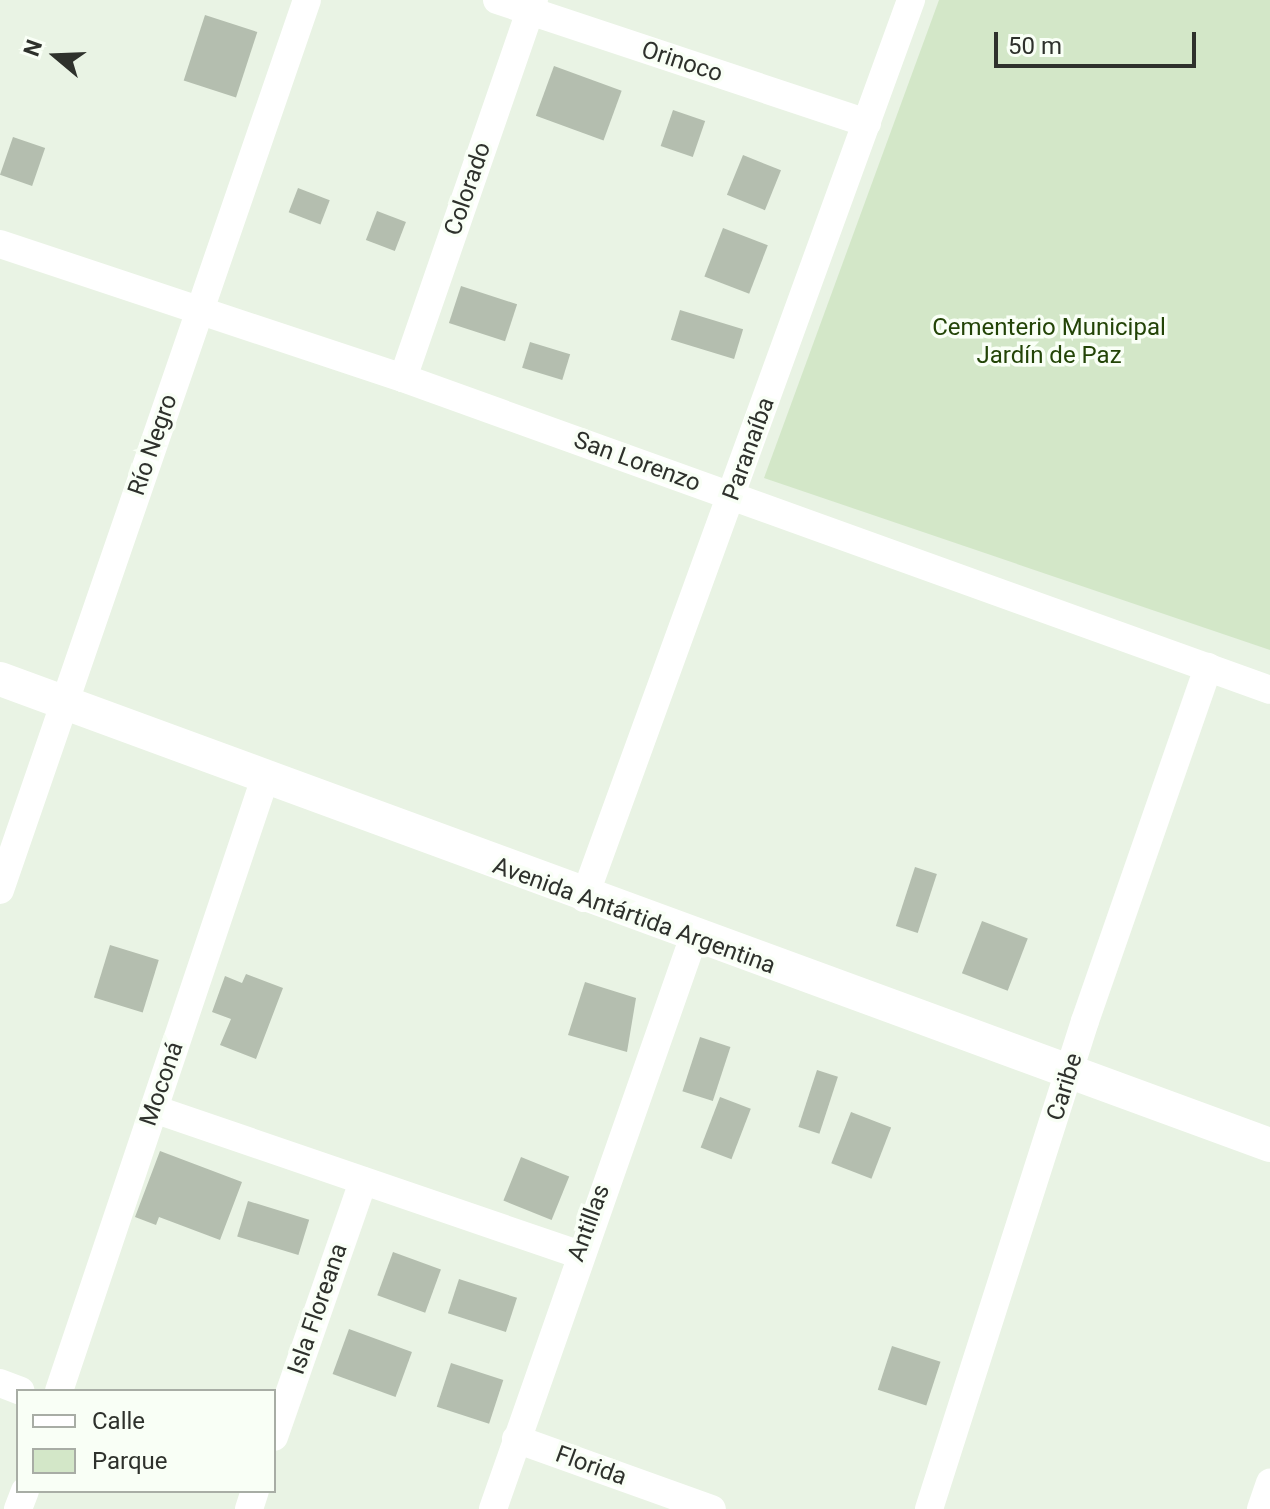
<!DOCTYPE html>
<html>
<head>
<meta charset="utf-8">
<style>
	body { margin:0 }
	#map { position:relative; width:1270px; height:1509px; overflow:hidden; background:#e9f3e4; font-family:Roboto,sans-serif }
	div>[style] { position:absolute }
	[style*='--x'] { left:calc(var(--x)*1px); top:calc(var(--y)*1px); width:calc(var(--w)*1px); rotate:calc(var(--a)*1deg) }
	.green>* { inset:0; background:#d3e7c8 }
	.building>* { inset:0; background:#b4beaf; transform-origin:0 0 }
	.minor>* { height:28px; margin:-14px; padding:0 14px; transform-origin:14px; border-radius:14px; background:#fff }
	.tertiary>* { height:34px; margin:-17px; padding:0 17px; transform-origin:17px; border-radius:17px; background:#fff }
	span { translate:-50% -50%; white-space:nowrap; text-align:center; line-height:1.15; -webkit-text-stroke:7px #f9fff6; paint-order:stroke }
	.street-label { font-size:24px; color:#2e312c }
	.park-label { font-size:24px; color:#234407 }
	.legend { position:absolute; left:16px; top:1389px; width:260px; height:104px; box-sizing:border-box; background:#f9fff6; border:2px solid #a8ada5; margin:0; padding:10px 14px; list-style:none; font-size:24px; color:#2e312c }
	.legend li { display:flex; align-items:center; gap:16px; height:40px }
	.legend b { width:40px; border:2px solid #a8ada5 }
	.north { position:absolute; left:16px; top:16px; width:80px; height:80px; -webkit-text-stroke:6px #f9fff6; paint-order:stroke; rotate:289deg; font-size:22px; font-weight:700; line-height:32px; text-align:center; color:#2e312c }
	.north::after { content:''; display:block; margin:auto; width:28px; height:36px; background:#2e312c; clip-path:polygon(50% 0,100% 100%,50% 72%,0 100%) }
	.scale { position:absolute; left:994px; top:32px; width:202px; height:36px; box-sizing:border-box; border:4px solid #2e312c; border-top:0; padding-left:10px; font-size:24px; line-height:28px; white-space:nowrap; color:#2e312c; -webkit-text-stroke:6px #f9fff6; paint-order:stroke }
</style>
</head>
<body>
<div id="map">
	<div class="green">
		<div style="clip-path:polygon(939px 0,1270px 0,1270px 650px,764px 478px)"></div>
	</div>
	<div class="building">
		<div style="left:205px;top:15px;width:55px;height:69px;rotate:18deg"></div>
		<div style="left:554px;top:66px;width:72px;height:53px;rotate:20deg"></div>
		<div style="left:673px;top:110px;width:34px;height:38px;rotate:19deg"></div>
		<div style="left:13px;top:137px;width:34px;height:40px;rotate:19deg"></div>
		<div style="left:743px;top:155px;width:41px;height:43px;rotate:22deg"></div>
		<div style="left:298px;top:188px;width:34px;height:26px;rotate:21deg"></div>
		<div style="left:377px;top:211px;width:31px;height:31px;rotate:21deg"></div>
		<div style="left:723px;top:228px;width:48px;height:52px;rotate:21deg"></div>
		<div style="left:461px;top:286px;width:59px;height:39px;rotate:18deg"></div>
		<div style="left:680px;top:310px;width:66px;height:31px;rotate:17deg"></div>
		<div style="left:530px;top:342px;width:42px;height:27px;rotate:17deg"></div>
		<div style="left:915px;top:867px;width:23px;height:62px;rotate:18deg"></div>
		<div style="left:982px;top:921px;width:49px;height:56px;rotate:21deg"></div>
		<div style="left:110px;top:945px;width:51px;height:55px;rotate:17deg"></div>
		<div style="clip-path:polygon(246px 974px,283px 988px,256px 1059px,220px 1045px,231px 1019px,212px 1012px,225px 976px,242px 983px)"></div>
		<div style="clip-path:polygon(585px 982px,636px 998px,627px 1052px,568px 1035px)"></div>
		<div style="left:700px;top:1037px;width:32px;height:57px;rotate:18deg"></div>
		<div style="left:817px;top:1070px;width:22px;height:60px;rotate:18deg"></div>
		<div style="left:720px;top:1097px;width:33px;height:54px;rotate:21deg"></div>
		<div style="left:851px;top:1112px;width:43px;height:55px;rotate:21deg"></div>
		<div style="clip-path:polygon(160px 1151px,242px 1182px,220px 1240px,159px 1217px,156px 1225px,135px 1217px)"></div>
		<div style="left:521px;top:1157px;width:52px;height:47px;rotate:22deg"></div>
		<div style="left:248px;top:1201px;width:64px;height:37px;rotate:17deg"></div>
		<div style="left:393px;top:1252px;width:51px;height:46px;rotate:20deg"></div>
		<div style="left:459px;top:1279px;width:61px;height:36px;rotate:18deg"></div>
		<div style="left:349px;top:1329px;width:67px;height:48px;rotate:20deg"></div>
		<div style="left:892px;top:1346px;width:51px;height:46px;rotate:18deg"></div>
		<div style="left:451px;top:1363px;width:55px;height:46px;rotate:18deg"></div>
	</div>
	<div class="minor">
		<div style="--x:497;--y:0;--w:390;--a:18.4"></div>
		<div style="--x:0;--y:244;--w:425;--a:18.4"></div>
		<div style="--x:403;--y:378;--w:921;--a:19.79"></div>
		<div style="--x:403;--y:378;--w:400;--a:-70.9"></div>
		<div style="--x:0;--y:890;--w:941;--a:-70.97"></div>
		<div style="--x:584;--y:898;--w:956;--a:-69.99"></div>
		<div style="--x:154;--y:1109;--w:447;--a:18.9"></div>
		<div style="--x:0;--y:1383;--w:22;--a:21"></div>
		<div style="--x:59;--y:1391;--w:647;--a:-71.42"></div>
		<div style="--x:274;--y:1437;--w:271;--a:-70.8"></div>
		<div style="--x:516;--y:1439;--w:208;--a:19.7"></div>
		<div style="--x:18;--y:1509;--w:19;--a:-69"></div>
		<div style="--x:249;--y:1509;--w:19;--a:-72"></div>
		<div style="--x:493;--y:1509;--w:604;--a:-70.67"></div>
		<div style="--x:929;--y:1509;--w:512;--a:-72.27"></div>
		<div style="--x:1085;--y:1021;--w:375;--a:-70.8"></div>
		<div style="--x:1261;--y:1509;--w:28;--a:-71"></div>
	</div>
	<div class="tertiary">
		<div style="--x:0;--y:679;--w:1353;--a:20.15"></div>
	</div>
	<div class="street-label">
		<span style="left:682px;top:62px;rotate:18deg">Orinoco</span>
		<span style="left:468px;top:189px;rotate:-71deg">Colorado</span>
		<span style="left:153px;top:445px;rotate:-71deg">Río Negro</span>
		<span style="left:749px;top:449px;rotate:-70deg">Paranaíba</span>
		<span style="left:637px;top:462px;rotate:20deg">San Lorenzo</span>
		<span style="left:634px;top:916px;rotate:20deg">Avenida Antártida Argentina</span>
		<span style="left:162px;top:1084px;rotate:-71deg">Moconá</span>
		<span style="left:1065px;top:1087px;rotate:-73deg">Caribe</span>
		<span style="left:589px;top:1223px;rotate:-70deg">Antillas</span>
		<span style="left:318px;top:1309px;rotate:-71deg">Isla Floreana</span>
		<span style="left:591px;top:1466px;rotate:20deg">Florida</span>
	</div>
	<div class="park-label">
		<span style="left:1049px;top:342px">Cementerio Municipal<br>Jardín de Paz</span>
	</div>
	<ul class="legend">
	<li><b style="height:10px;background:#fff"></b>Calle</li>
	<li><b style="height:22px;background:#d3e7c8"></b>Parque</li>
	</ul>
	<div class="north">N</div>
	<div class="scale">50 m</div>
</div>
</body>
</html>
